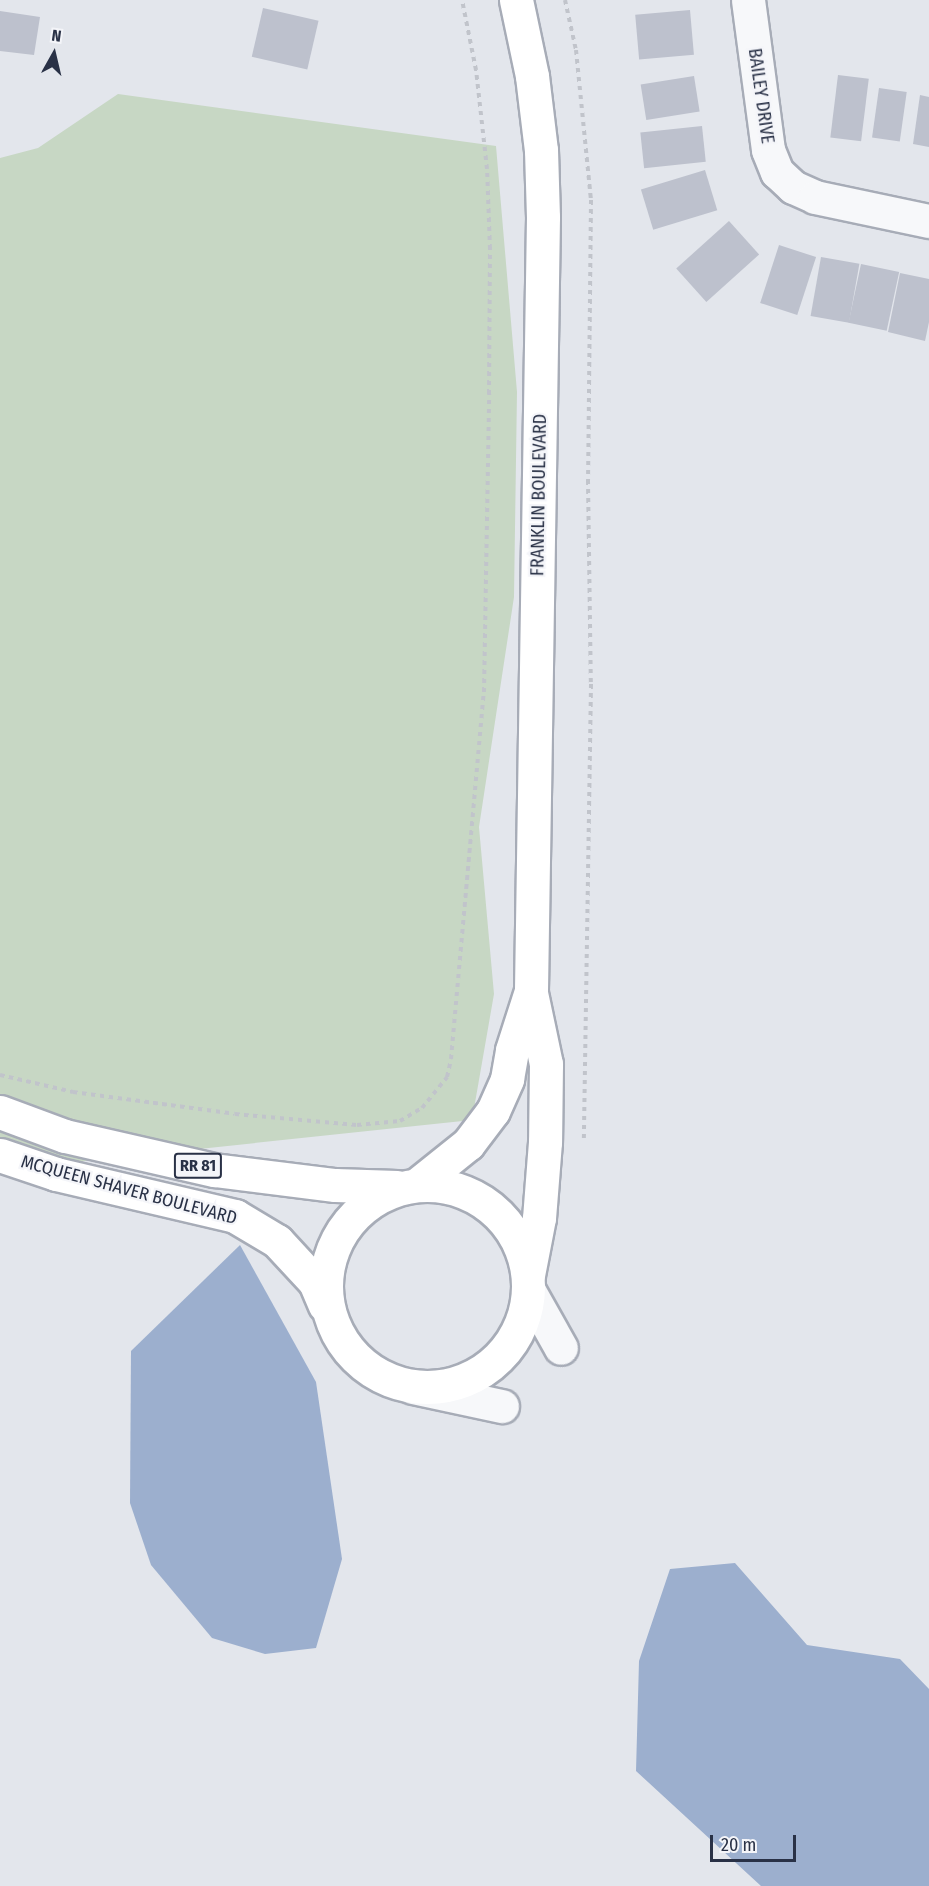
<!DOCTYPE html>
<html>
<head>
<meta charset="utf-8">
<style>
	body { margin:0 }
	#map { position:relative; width:929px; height:1886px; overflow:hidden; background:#e3e6ec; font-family:"Fira Sans Condensed",sans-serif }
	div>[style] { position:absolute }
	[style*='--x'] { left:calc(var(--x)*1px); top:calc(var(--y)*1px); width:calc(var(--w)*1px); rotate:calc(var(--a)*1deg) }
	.green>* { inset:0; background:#c7d7c4 }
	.water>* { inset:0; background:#9cafce }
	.building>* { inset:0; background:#bdc1cd; transform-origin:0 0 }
	.path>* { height:4px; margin-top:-2px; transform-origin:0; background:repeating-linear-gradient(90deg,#c1c4cb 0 4.5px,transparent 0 9px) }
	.roads { filter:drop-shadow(2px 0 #a7acb7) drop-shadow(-2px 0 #a7acb7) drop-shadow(0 2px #a7acb7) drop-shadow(0 -2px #a7acb7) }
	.minor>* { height:33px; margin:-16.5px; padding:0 16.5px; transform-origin:16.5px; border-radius:16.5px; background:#f7f8fa }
	.major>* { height:33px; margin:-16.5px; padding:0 16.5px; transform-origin:16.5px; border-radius:16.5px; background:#fff }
	.major>.ring { margin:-16.5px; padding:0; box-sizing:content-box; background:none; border:33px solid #fff; border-radius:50% }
	span { translate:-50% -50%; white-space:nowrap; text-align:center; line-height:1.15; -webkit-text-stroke:4.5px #f4f5f9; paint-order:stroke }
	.shield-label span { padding:2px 4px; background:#f4f5f9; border:2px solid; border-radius:4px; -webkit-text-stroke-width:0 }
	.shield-label { font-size:16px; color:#293146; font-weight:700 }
	.street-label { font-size:18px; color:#293146 }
	.north { position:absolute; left:24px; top:24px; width:60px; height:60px; -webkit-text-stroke:4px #f4f5f9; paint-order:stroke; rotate:8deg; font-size:16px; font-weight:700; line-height:24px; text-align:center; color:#293146 }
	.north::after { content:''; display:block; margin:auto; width:21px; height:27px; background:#293146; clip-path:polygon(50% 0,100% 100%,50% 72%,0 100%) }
	.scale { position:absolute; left:710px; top:1835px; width:86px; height:27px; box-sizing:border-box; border:3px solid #293146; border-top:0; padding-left:8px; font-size:18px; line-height:21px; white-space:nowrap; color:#293146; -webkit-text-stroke:4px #f4f5f9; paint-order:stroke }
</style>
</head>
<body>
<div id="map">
	<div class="green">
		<div style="clip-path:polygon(118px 94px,496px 146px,517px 392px,514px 597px,479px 827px,494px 994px,472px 1120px,0 1170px,0 158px,38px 148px)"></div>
	</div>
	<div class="water">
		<div style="clip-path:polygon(240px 1245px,316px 1382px,342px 1559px,316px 1648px,265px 1654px,212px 1638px,151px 1565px,130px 1503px,131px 1351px)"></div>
		<div style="clip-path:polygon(735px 1563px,807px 1645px,900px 1659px,929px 1689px,929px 1886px,761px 1886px,636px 1771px,639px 1661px,670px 1569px)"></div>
	</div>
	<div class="building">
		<div style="left:263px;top:8px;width:57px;height:50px;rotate:13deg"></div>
		<div style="left:690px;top:10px;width:45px;height:55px;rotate:85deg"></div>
		<div style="clip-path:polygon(0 11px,40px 17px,34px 55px,0 51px)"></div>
		<div style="left:838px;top:75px;width:31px;height:63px;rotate:7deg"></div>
		<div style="left:694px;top:76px;width:36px;height:54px;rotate:81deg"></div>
		<div style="left:879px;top:88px;width:28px;height:50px;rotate:8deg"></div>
		<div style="clip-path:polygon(920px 95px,929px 97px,929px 147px,913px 144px)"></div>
		<div style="left:702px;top:126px;width:36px;height:62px;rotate:84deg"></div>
		<div style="left:705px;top:170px;width:42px;height:67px;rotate:73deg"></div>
		<div style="left:729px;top:221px;width:45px;height:71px;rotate:48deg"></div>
		<div style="left:779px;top:245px;width:39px;height:61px;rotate:18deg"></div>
		<div style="left:821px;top:257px;width:39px;height:60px;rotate:10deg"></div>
		<div style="left:861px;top:264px;width:39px;height:60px;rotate:12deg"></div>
		<div style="clip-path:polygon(900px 273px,929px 279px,929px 322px,925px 341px,888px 332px)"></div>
	</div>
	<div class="path">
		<div style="--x:565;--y:0;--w:51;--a:77.6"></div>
		<div style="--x:576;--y:50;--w:151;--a:84.3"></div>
		<div style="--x:591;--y:200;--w:280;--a:90.6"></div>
		<div style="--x:588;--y:480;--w:204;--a:89.2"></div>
		<div style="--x:591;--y:684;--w:459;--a:90.9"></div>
		<div style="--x:0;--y:1075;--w:75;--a:13.1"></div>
		<div style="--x:73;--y:1092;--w:163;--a:7.7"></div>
		<div style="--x:235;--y:1114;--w:122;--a:5.2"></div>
		<div style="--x:357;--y:1125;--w:43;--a:-5.3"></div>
		<div style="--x:400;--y:1121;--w:26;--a:-31"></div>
		<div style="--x:422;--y:1108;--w:40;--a:-51"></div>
		<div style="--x:447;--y:1077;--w:18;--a:-77"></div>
		<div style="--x:451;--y:1059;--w:368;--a:-84.9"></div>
		<div style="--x:484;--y:692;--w:298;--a:-89"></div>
		<div style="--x:489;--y:394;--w:145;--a:-89.6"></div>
		<div style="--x:490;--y:249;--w:80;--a:-92.1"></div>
		<div style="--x:487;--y:169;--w:100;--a:-96.3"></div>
		<div style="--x:476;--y:70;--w:71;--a:-101.3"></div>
	</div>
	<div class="roads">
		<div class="minor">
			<div style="--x:748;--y:0;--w:151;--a:82.4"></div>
			<div style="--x:768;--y:150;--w:24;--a:68"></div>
			<div style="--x:777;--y:172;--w:22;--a:43"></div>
			<div style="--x:793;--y:187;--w:24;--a:24"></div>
			<div style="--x:815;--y:197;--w:116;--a:11.9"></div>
			<div style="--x:529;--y:1291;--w:65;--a:60.7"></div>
			<div style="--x:413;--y:1387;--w:91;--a:12.1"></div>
		</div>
		<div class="major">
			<div style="--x:516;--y:0;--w:78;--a:78.1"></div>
			<div style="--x:532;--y:76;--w:75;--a:83.1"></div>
			<div style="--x:541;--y:150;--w:67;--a:88.3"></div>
			<div style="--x:543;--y:217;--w:776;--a:90.89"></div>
			<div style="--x:531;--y:993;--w:73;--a:78.1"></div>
			<div style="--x:546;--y:1064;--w:78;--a:90.7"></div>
			<div style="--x:545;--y:1142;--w:76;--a:94.5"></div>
			<div style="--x:539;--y:1218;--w:58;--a:100.9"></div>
			<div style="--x:0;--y:1112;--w:69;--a:20.3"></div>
			<div style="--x:65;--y:1136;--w:153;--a:12.9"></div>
			<div style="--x:214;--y:1170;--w:122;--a:7.1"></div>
			<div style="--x:335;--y:1185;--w:62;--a:1.8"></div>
			<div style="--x:0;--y:1155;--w:59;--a:18.7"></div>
			<div style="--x:56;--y:1174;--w:184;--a:13.2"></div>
			<div style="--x:235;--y:1216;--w:49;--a:30.8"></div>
			<div style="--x:277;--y:1241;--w:56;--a:47.2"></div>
			<div style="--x:315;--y:1282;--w:25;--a:67"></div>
			<div style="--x:418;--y:1184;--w:64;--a:-38.7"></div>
			<div style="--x:468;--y:1144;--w:41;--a:-52.9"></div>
			<div style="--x:493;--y:1111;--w:35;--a:-66"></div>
			<div style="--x:507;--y:1079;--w:29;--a:-80"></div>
			<div style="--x:512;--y:1050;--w:59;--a:-72.2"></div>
			<div class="ring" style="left:326px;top:1185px;width:169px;height:169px"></div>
		</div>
	</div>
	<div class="shield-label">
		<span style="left:198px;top:1166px">RR 81</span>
	</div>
	<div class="street-label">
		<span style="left:761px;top:96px;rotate:82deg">BAILEY DRIVE</span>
		<span style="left:539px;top:495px;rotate:-89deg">FRANKLIN BOULEVARD</span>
		<span style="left:129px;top:1190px;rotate:15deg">MCQUEEN SHAVER BOULEVARD</span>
	</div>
	<div class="north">N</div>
	<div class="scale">20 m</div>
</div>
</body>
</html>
